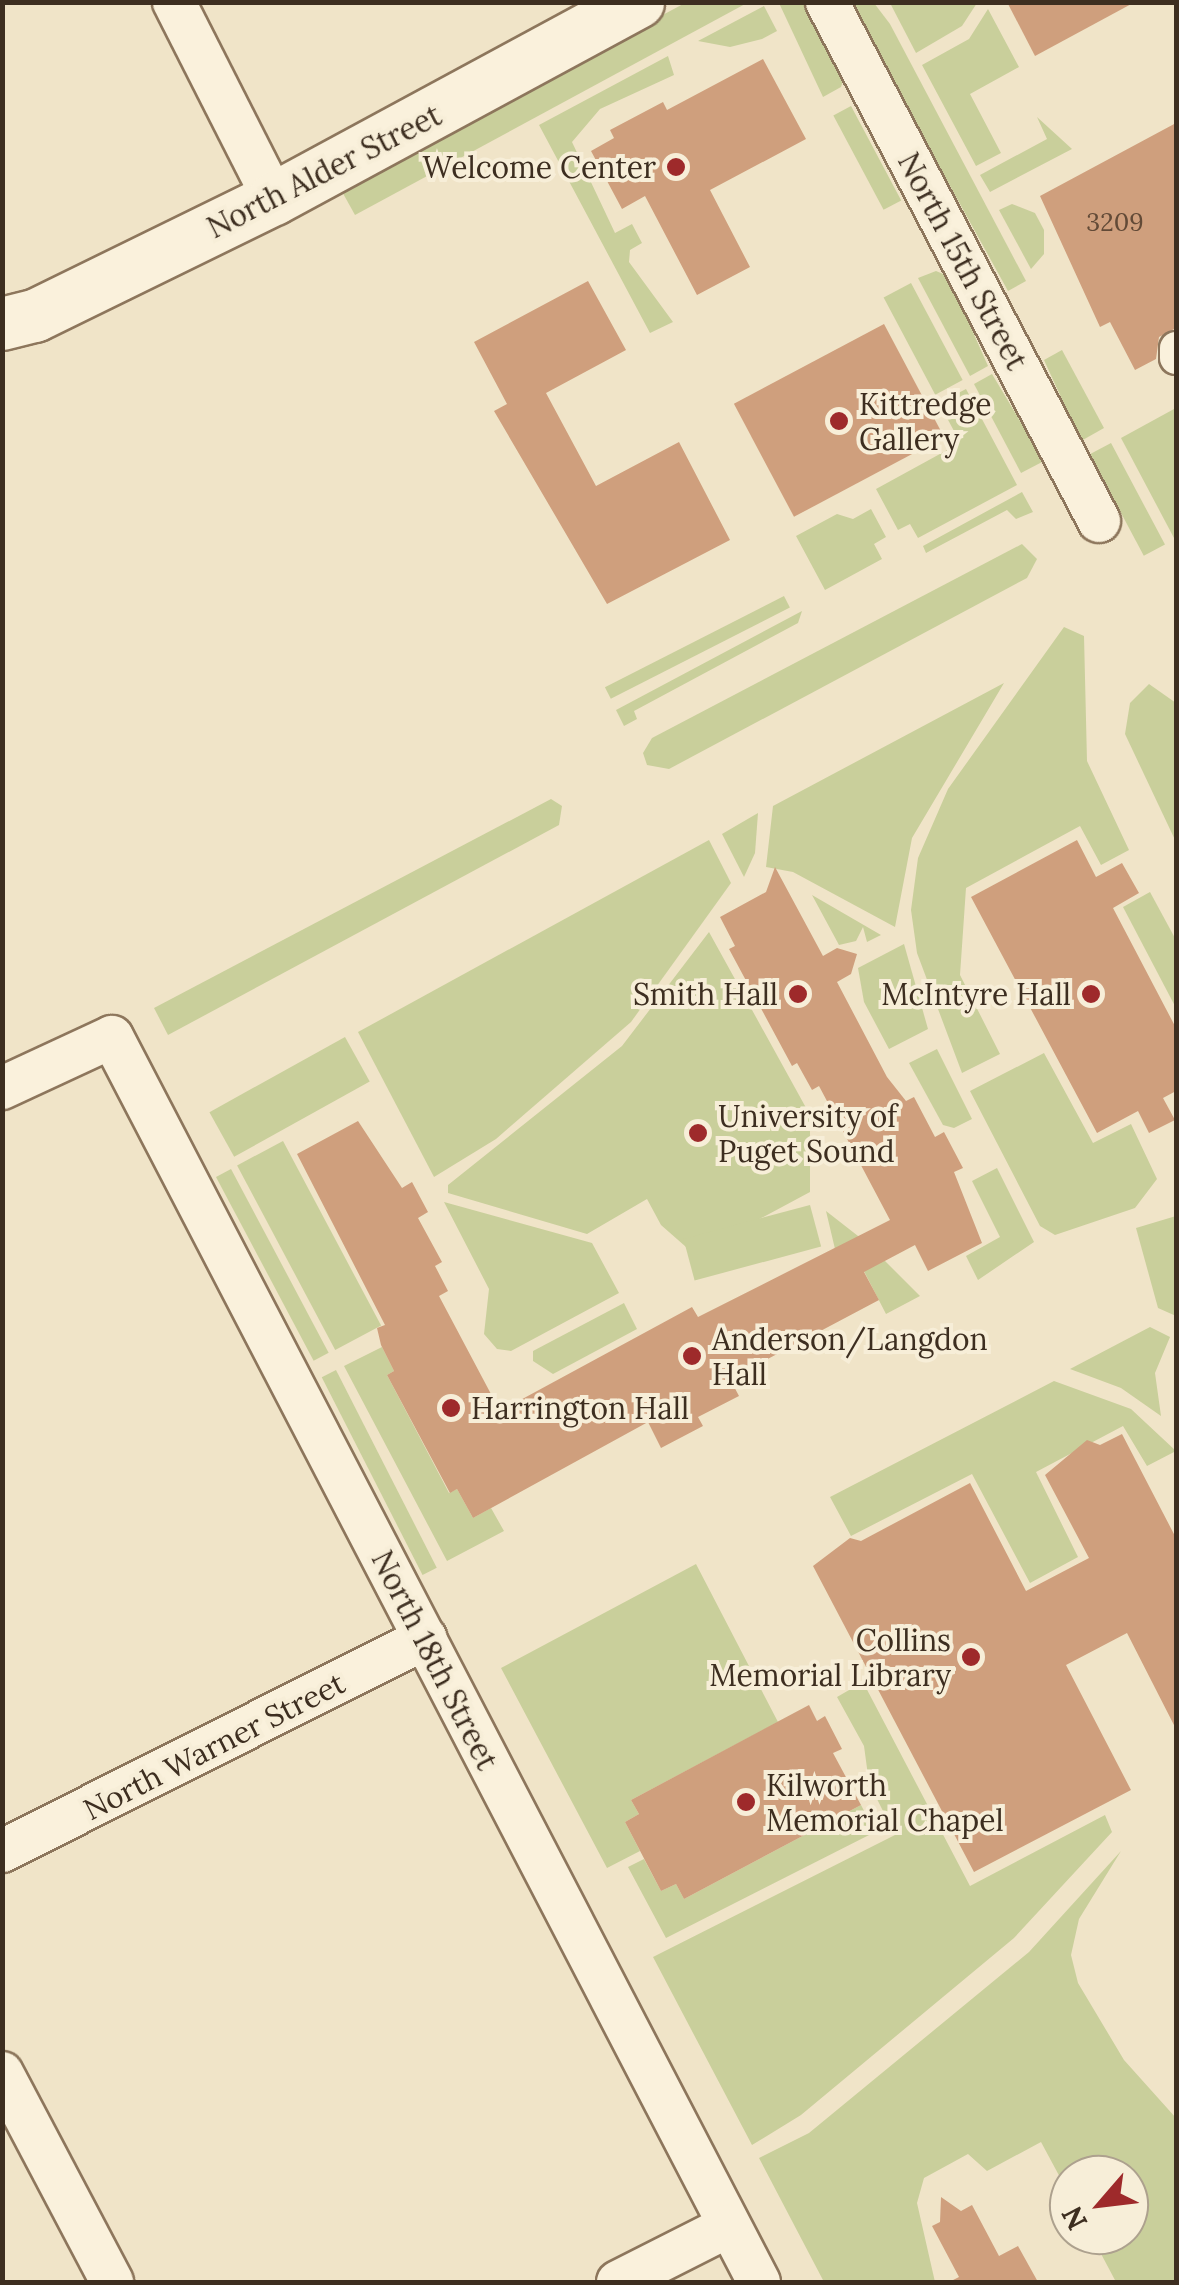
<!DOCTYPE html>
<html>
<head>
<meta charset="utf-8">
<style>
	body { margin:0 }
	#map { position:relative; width:1179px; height:2285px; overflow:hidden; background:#f0e4c8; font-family:Lora,serif }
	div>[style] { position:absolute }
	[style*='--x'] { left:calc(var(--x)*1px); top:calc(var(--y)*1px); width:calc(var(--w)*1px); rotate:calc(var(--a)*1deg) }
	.green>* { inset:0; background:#c9cf9b; transform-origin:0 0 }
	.building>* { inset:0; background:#cf9f7d; transform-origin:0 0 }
	.roads { filter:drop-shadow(2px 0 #8d765c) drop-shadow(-2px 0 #8d765c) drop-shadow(0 2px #8d765c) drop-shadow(0 -2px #8d765c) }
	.pedestrian>* { height:32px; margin:-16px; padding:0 16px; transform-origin:16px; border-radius:16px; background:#faf1dc }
	.minor>* { height:42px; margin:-21px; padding:0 21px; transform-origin:21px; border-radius:21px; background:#faf1dc }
	.tertiary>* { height:52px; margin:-26px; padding:0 26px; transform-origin:26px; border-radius:26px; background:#faf1dc }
	.dots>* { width:28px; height:28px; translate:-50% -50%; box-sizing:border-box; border:5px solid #f7eed8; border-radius:50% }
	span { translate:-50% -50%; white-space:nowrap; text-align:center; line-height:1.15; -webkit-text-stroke:8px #f7eed8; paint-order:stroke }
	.number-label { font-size:25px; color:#624a37 }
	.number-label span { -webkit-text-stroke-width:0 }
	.poi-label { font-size:30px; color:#3d2e20 }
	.right { translate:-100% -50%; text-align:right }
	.left { translate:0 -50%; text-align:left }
	.street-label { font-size:30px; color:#3d2e20 }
	.frame { position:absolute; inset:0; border:5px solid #3d2e20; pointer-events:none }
	.north { position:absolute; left:1049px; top:2155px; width:100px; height:100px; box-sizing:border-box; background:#f7eed8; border:2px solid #ada18e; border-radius:50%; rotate:242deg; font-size:28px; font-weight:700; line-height:40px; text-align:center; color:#3d2e20 }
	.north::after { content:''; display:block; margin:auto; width:35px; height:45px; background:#9e2a2b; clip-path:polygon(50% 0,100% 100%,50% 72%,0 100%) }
</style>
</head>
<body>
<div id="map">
	<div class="green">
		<div style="clip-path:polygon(685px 3px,747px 3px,355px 215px,340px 188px)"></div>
		<div style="clip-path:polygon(779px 3px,803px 3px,844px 78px,841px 87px,823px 97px)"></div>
		<div style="clip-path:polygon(849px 3px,874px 3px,890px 24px,1026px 281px,1008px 291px)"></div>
		<div style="clip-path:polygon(890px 3px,977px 3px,962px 26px,916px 53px)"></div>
		<div style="clip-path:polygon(764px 6px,777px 31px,762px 39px,730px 47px,698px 41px)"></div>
		<div style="clip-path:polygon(988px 9px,1019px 67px,970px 94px,1001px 153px,976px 166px,922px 65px,969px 39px)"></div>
		<div style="clip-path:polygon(668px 56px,674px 75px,600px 109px,572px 142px,615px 233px,632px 224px,642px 243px,630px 250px,629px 262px,673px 322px,650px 333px,539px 125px)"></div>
		<div style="left:851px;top:106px;width:107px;height:20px;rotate:62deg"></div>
		<div style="clip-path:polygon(1037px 117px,1072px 149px,990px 192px,980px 175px,1047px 139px)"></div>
		<div style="clip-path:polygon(1012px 204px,1035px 213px,1044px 230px,1044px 254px,1031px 269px,999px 210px)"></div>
		<div style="clip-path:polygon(936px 271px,948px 276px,988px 366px,970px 376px,918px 278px)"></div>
		<div style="left:911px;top:283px;width:110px;height:31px;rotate:62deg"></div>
		<div style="clip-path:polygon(1062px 350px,1104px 428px,1081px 441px,1044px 360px)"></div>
		<div style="clip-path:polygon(992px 374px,1044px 461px,1021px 473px,974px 384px)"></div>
		<div style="clip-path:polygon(966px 389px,1017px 485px,918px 538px,910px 524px,898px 530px,876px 489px,949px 449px,954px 431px,939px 403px)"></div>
		<div style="clip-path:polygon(1174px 409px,1176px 535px,1174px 538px,1121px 438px)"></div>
		<div style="left:1111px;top:443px;width:115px;height:24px;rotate:62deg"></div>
		<div style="clip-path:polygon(1022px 492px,1033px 512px,1016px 519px,1007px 510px,926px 553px,923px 546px)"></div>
		<div style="clip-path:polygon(871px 509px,886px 537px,874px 544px,882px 559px,825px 590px,796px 536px,837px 514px,853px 519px)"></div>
		<div style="clip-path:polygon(1022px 544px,1037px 559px,1027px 578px,669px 769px,647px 765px,643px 753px,652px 738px)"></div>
		<div style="left:784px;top:596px;width:13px;height:201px;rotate:63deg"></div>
		<div style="clip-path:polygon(802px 611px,798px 623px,634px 711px,637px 719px,624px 726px,616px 710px)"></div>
		<div style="clip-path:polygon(1064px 627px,1084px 636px,1087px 761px,1129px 850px,1101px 865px,1080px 826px,966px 888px,960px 975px,1000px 1054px,962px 1073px,917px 953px,911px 910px,918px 858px,948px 789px)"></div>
		<div style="clip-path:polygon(1004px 683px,912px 838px,895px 927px,793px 872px,766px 867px,773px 806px)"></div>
		<div style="clip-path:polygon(1149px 684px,1176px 703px,1176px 842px,1125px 734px,1130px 703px)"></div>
		<div style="clip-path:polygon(551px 799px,562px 806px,559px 825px,168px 1035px,154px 1008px)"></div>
		<div style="clip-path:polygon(758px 813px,755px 853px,744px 877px,722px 834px)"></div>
		<div style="clip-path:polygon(709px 840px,731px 883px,631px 1022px,496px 1139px,434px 1177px,358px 1032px)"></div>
		<div style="clip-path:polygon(1150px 892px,1176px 940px,1176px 1008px,1123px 907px)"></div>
		<div style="clip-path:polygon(812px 895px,881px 935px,867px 942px,863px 927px,856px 941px,839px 945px)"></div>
		<div style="clip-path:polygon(709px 932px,810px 1115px,810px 1192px,694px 1254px,661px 1225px,647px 1199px,587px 1234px,448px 1193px,448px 1185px,622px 1046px)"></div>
		<div style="clip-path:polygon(904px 944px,928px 1029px,889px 1049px,864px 1002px,858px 968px)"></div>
		<div style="left:345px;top:1037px;width:51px;height:155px;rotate:61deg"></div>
		<div style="clip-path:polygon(937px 1049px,972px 1119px,954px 1128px,943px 1125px,909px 1063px)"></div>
		<div style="clip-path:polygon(1044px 1053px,1093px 1143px,1131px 1124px,1157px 1179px,1135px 1208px,1055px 1235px,1040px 1226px,970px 1091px)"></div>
		<div style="left:283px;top:1141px;width:209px;height:52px;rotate:62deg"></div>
		<div style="clip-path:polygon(997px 1168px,1034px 1242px,978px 1280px,966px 1256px,1000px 1237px,972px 1181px)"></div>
		<div style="left:231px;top:1169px;width:208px;height:17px;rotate:62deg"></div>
		<div style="clip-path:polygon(444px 1202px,592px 1243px,619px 1293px,511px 1351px,497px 1349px,484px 1334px,489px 1289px)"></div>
		<div style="left:810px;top:1205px;width:43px;height:131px;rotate:75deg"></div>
		<div style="clip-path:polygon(826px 1211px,867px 1243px,920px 1296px,886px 1314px,849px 1242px,835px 1249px)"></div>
		<div style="clip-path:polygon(1176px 1216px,1176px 1316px,1158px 1308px,1136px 1228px)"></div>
		<div style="clip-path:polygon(624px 1303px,637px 1329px,553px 1374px,533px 1361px,533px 1351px)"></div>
		<div style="clip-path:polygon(1150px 1327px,1170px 1337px,1155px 1373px,1161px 1416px,1121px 1388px,1070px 1369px)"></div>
		<div style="clip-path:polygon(382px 1347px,394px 1371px,387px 1375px,449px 1493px,457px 1489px,473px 1518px,491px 1508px,504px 1531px,447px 1561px,344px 1366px)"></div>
		<div style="left:336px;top:1370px;width:222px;height:16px;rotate:63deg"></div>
		<div style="clip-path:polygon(1054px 1381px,1131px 1409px,1176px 1451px,1147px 1466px,1123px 1426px,1036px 1472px,1078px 1557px,1030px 1583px,972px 1474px,851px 1536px,830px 1497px)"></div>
		<div style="clip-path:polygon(696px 1564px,778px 1722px,631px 1800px,639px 1814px,625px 1822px,640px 1851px,607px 1868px,501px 1668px)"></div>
		<div style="clip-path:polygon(863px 1682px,970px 1886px,1105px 1815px,1112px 1832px,1014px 1938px,801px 2115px,752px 2145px,653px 1957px,895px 1835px,869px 1783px,864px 1746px,837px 1697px)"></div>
		<div style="clip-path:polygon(861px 1805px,875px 1832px,666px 1938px,628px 1867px,644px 1859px,661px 1891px,676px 1884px,684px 1899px)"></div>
		<div style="clip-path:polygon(1121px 1851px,1079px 1919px,1071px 1955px,1078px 1983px,1124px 2060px,1176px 2118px,1176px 2282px,1116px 2282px,1091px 2235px,1129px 2235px,1129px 2175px,1069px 2175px,1069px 2194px,1041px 2142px,987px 2171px,968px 2154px,924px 2178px,917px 2203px,935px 2282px,824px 2282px,759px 2158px,809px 2133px,1029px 1952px)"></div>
	</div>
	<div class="building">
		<div style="clip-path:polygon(1007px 2px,1135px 2px,1035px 56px)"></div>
		<div style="clip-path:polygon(763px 59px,806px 139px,710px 190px,750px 267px,697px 295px,645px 196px,622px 209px,591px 151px,614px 138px,610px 130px,663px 102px,667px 110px)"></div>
		<div style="clip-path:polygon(1176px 123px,1176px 328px,1159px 337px,1156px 359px,1135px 370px,1110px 322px,1100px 327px,1040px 196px)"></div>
		<div style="clip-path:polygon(588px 281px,626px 350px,546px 393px,596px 486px,679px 442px,730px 540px,607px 604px,494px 411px,507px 404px,474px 342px)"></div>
		<div style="left:884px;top:324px;width:128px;height:170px;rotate:62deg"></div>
		<div style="clip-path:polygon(1077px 840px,1096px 877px,1122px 863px,1139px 893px,1113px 908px,1176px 1028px,1176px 1091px,1163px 1098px,1175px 1120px,1149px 1133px,1138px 1111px,1097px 1133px,971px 897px)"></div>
		<div style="clip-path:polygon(775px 867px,823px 956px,837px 948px,857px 954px,851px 974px,837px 982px,887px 1077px,906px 1101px,914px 1097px,935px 1137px,944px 1132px,963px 1168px,954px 1172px,982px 1243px,928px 1271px,915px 1245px,864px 1272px,879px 1300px,730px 1379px,739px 1396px,698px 1417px,703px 1426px,661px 1448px,648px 1422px,473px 1518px,457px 1489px,450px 1493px,387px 1375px,394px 1371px,381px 1345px,377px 1328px,385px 1325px,297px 1154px,358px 1121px,402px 1188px,412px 1182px,428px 1212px,418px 1218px,442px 1262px,435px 1266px,448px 1291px,439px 1296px,500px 1411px,692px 1307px,698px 1317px,890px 1220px,819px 1086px,812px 1090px,797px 1063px,792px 1066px,729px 949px,735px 946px,720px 917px,766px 892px)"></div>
		<div style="clip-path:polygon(1122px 1434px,1176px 1538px,1176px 1729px,1127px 1633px,1066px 1665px,1131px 1790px,974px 1872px,813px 1566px,850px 1538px,861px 1541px,970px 1483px,1026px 1591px,1089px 1558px,1045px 1475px,1087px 1440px,1100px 1445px)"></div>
		<div style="clip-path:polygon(809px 1705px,817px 1721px,825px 1716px,842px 1749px,833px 1753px,861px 1805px,684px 1899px,676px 1884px,661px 1891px,625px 1822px,639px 1814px,631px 1800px)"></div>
		<div style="clip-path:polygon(941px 2197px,961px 2211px,972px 2205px,999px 2256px,1018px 2246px,1038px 2282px,949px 2282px,959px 2277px,932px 2226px,940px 2222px)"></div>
	</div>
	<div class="roads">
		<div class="pedestrian">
			<div style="--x:1176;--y:348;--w:10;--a:90"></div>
		</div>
		<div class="minor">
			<div style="--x:174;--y:2;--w:221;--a:63.1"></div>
			<div style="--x:827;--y:2;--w:586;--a:62.34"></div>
			<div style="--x:2;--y:1088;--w:121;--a:-24.9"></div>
			<div style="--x:112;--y:1037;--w:1403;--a:62.54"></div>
			<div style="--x:2;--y:1851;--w:474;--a:-26.7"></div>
			<div style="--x:2;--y:2073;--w:236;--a:62.2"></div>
			<div style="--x:618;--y:2282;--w:124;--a:-26.8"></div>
		</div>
		<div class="tertiary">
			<div style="--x:2;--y:324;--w:34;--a:-14"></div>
			<div style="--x:35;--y:316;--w:266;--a:-26.1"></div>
			<div style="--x:274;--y:199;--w:414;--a:-28.4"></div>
		</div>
	</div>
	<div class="dots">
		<div style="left:676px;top:167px;background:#9e2a2b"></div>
		<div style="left:839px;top:421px;background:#9e2a2b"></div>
		<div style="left:798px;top:994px;background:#9e2a2b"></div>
		<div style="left:1091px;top:994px;background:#9e2a2b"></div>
		<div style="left:698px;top:1133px;background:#9e2a2b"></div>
		<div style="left:692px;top:1356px;background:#9e2a2b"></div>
		<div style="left:451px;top:1408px;background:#9e2a2b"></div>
		<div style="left:971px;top:1657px;background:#9e2a2b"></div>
		<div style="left:746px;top:1802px;background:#9e2a2b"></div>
	</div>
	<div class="number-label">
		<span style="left:1115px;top:222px">3209</span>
	</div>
	<div class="poi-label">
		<span class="right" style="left:656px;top:167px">Welcome Center</span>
		<span class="left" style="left:859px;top:421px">Kittredge<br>Gallery</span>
		<span class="right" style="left:778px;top:994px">Smith Hall</span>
		<span class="right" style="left:1071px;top:994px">McIntyre Hall</span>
		<span class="left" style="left:718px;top:1133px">University of<br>Puget Sound</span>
		<span class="left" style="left:712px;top:1356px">Anderson/Langdon<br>Hall</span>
		<span class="left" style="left:471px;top:1408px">Harrington Hall</span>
		<span class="right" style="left:951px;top:1657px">Collins<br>Memorial Library</span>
		<span class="left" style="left:766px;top:1802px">Kilworth<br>Memorial Chapel</span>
	</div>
	<div class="street-label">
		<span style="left:324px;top:171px;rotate:-27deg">North Alder Street</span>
		<span style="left:963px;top:261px;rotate:62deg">North 15th Street</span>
		<span style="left:435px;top:1660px;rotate:63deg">North 18th Street</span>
		<span style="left:214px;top:1746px;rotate:-27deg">North Warner Street</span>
	</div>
	<div class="frame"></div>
	<div class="north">N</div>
</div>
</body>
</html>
